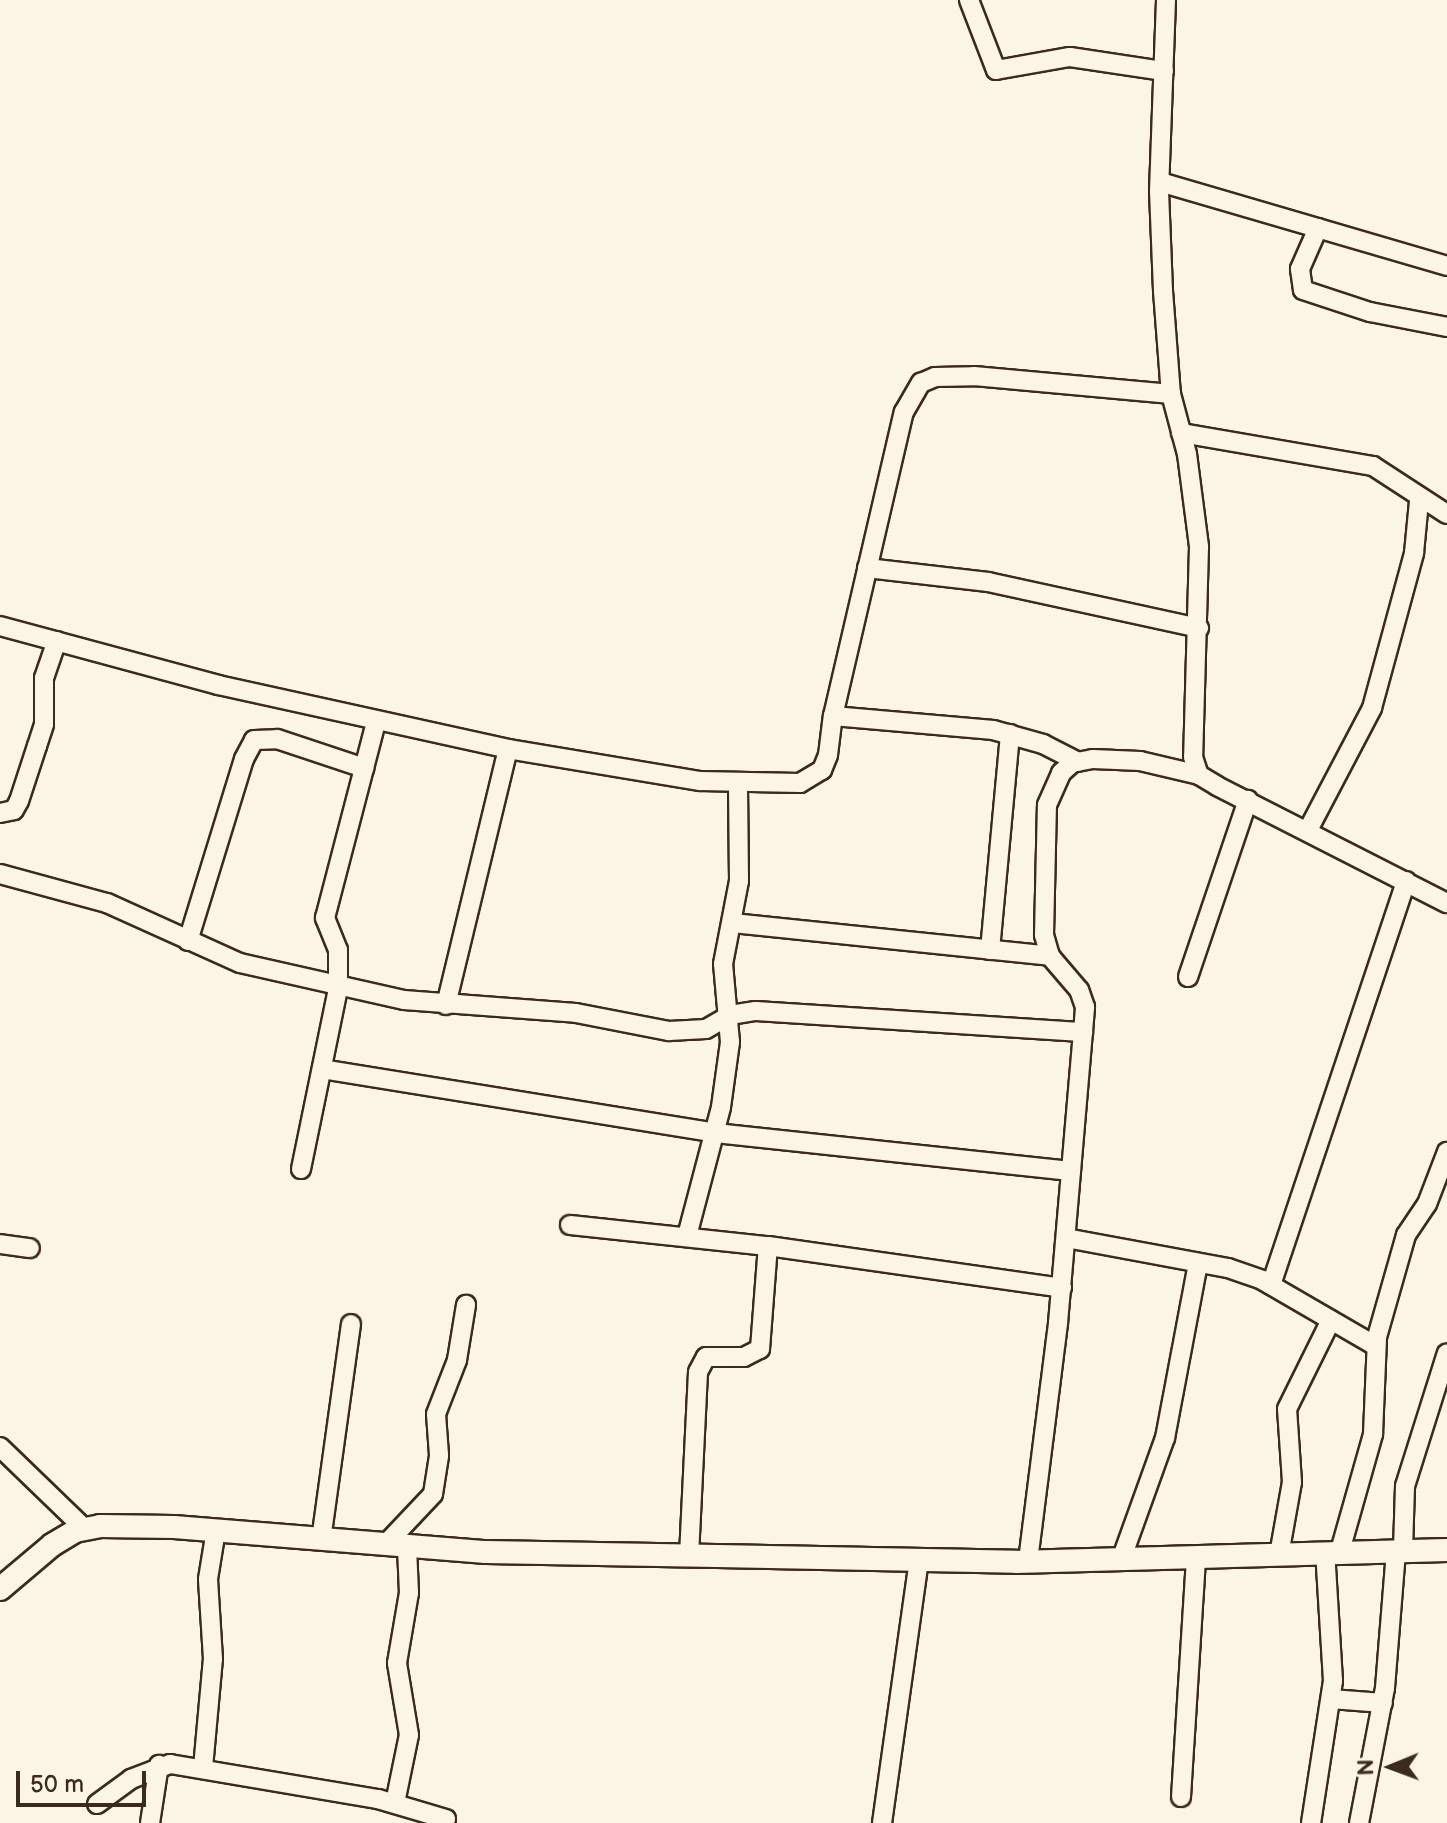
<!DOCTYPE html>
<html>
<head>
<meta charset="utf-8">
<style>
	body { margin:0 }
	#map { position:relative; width:1447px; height:1823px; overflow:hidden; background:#fcf5e5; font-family:"Balsamiq Sans",sans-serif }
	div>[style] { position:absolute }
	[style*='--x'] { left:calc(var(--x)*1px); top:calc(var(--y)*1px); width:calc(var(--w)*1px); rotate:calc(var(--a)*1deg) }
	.roads { filter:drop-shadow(2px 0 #3b2a1e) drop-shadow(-2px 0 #3b2a1e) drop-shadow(0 2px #3b2a1e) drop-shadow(0 -2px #3b2a1e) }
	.minor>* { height:18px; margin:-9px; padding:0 9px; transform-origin:9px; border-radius:9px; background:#fcf5e5 }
	.major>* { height:22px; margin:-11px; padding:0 11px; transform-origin:11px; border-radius:11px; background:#fcf5e5 }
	span { translate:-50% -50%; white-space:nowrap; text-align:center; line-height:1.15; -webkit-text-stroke:6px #fcf5e5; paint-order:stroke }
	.north { position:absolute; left:1351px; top:1727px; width:80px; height:80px; -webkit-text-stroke:6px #fcf5e5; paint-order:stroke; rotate:269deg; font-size:22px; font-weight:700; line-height:32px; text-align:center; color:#3b2a1e }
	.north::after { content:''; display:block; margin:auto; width:28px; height:36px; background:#3b2a1e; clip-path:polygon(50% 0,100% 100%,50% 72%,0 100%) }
	.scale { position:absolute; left:16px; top:1771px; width:130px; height:36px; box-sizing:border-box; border:4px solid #3b2a1e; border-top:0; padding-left:10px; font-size:24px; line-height:28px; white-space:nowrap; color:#3b2a1e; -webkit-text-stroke:6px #fcf5e5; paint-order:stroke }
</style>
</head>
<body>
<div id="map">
	<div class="roads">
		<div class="minor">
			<div style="--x:969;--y:0;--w:75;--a:68.9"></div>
			<div style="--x:996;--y:70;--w:75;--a:-10"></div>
			<div style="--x:1070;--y:57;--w:95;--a:8.5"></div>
			<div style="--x:1166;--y:0;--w:191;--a:92.1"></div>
			<div style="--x:1159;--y:191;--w:100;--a:87.7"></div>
			<div style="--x:1163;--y:291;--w:103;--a:85.6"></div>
			<div style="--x:1171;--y:394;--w:62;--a:75.1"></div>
			<div style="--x:1187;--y:454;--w:94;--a:82.6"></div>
			<div style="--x:1199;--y:547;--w:210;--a:91.6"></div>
			<div style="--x:1193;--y:757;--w:19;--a:72"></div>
			<div style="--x:1199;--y:775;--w:21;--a:31"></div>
			<div style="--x:1217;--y:786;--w:258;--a:27"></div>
			<div style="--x:1160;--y:182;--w:299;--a:16.3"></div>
			<div style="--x:1318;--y:228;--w:45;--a:113.7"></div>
			<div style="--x:1300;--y:269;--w:21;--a:82"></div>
			<div style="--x:1303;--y:290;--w:71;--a:18.2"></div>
			<div style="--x:1370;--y:312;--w:78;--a:11"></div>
			<div style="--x:1181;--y:433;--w:195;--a:9.8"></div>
			<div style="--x:1373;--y:466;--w:88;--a:33"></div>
			<div style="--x:867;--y:568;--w:122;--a:6.6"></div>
			<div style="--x:988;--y:582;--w:216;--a:12.3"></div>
			<div style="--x:0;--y:626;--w:226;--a:15.1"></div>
			<div style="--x:218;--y:685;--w:297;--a:12.4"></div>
			<div style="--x:508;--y:749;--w:195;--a:9.5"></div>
			<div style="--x:700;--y:781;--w:100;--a:1.1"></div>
			<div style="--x:800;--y:783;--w:26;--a:-31"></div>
			<div style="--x:822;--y:770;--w:16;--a:-68"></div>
			<div style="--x:828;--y:755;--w:39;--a:-83"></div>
			<div style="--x:833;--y:716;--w:312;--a:-76.9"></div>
			<div style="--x:904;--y:412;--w:34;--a:-60"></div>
			<div style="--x:921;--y:383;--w:15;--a:-23"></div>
			<div style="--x:935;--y:377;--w:39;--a:-1"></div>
			<div style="--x:974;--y:376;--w:198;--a:5.2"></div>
			<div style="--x:833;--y:716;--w:161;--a:5"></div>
			<div style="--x:993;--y:730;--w:52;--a:15.6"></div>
			<div style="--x:1043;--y:744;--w:39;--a:27"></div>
			<div style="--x:0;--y:813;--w:14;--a:-12"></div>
			<div style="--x:14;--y:810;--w:10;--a:-61"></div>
			<div style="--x:19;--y:801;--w:58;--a:-71.9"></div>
			<div style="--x:37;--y:746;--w:23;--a:-72"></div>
			<div style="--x:44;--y:724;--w:46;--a:-90"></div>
			<div style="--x:44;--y:678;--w:39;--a:-71"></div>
			<div style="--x:1308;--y:830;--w:138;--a:-62.3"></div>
			<div style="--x:1372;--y:708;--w:161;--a:-74.8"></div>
			<div style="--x:1414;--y:553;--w:52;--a:-84.5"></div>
			<div style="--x:0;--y:874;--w:111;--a:15.2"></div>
			<div style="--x:107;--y:903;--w:146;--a:24.3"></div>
			<div style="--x:240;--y:963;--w:168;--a:12.7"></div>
			<div style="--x:404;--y:1000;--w:172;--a:4.3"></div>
			<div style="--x:576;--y:1013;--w:95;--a:11"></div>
			<div style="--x:669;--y:1031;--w:37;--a:-3"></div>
			<div style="--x:706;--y:1029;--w:28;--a:-30"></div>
			<div style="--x:730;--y:1015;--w:26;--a:-9"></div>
			<div style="--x:756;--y:1011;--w:328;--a:3.7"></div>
			<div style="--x:732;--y:923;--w:320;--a:5.9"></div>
			<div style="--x:188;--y:941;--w:190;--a:-72.9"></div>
			<div style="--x:244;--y:759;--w:21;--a:-62"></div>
			<div style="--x:254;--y:740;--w:23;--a:-2"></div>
			<div style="--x:277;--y:739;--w:92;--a:18.4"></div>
			<div style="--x:990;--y:950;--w:217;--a:-84.7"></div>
			<div style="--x:1188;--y:977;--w:187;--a:-71.3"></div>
			<div style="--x:446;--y:1005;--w:263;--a:-76.4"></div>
			<div style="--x:322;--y:1069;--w:398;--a:9.2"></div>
			<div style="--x:715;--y:1133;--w:358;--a:6.1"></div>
			<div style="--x:301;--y:1169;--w:185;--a:-78.4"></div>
			<div style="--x:338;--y:988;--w:38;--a:-90"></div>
			<div style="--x:338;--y:950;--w:35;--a:-112"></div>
			<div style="--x:325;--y:918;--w:203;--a:-75.4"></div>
			<div style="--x:570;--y:1225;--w:199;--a:6.1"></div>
			<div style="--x:768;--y:1246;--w:297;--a:8.1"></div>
			<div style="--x:687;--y:1236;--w:133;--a:-75.2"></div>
			<div style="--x:721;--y:1107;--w:66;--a:-82.1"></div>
			<div style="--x:730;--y:1042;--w:78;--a:-95.1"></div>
			<div style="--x:723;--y:964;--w:85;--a:-79.1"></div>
			<div style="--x:739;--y:881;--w:97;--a:-90.6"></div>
			<div style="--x:1066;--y:1238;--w:165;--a:10.5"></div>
			<div style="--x:1228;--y:1268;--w:36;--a:19"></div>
			<div style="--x:1262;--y:1280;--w:132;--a:30.1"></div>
			<div style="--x:0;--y:1244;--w:30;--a:8"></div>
			<div style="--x:1271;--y:1285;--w:426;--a:-71.5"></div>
			<div style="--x:0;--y:1447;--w:118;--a:44"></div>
			<div style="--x:321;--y:1540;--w:218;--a:-82.1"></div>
			<div style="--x:385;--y:1545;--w:70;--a:-46.7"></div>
			<div style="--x:433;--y:1494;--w:39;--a:-81"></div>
			<div style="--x:439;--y:1455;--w:41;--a:-94.2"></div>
			<div style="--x:436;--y:1414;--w:58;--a:-68.7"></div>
			<div style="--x:457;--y:1360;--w:56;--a:-80.7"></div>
			<div style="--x:1403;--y:1550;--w:64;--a:-88.2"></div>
			<div style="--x:1405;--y:1486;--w:139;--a:-72.5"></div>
			<div style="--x:1340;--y:1551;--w:122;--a:-74.2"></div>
			<div style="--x:1373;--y:1434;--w:97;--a:-87.6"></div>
			<div style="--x:1377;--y:1337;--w:106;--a:-74.1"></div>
			<div style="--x:1406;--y:1235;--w:37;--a:-56"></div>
			<div style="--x:1427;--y:1204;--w:56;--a:-69"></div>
			<div style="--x:1279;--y:1555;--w:74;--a:-79.9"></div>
			<div style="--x:1292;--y:1482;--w:73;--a:-93.9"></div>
			<div style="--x:1287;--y:1409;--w:99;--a:-63.7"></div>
			<div style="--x:689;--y:1556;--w:184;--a:-87.2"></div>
			<div style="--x:698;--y:1372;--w:17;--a:-62"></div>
			<div style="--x:706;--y:1357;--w:38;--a:0"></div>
			<div style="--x:744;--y:1357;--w:18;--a:-27"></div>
			<div style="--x:760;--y:1349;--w:103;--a:-85.6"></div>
			<div style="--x:1121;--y:1560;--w:130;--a:-70.2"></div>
			<div style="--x:1165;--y:1438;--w:178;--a:-79.3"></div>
			<div style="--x:1028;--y:1561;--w:240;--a:-82.8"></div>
			<div style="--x:1058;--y:1323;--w:317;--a:-85.1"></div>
			<div style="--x:1085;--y:1007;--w:18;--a:-109"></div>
			<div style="--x:1079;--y:990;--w:45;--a:-130.5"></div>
			<div style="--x:1050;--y:956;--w:22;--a:-106"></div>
			<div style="--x:1044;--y:935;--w:130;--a:-88.7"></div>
			<div style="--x:1047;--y:805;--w:35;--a:-66"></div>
			<div style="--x:1061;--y:773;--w:15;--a:-42"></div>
			<div style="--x:1072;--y:763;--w:21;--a:-11"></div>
			<div style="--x:1093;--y:759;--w:47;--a:2.4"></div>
			<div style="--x:1140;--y:761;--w:61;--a:13.3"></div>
			<div style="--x:1331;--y:1699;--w:52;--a:4.4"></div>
			<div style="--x:203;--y:1768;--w:109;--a:-84.8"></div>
			<div style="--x:213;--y:1659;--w:80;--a:-93.6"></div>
			<div style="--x:208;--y:1579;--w:50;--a:-80.7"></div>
			<div style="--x:1181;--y:1797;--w:237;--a:-86.4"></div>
			<div style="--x:395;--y:1803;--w:69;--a:-78.4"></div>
			<div style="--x:409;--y:1735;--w:73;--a:-99.5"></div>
			<div style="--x:397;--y:1663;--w:71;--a:-80.3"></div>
			<div style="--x:409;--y:1593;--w:46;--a:-92.5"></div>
			<div style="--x:97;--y:1804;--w:42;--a:-36.3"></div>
			<div style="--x:131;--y:1779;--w:42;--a:-21"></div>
			<div style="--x:170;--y:1764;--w:211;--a:9.6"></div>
			<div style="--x:378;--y:1799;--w:71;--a:16.4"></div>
			<div style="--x:150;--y:1823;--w:59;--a:-81.2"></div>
			<div style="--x:882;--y:1823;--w:266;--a:-82"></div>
			<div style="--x:1311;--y:1823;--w:144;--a:-81.2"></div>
			<div style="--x:1333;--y:1681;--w:129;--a:-93.5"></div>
			<div style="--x:1359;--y:1823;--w:137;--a:-79.1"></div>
			<div style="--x:1385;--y:1688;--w:138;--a:-85.4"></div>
		</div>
		<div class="major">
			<div style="--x:0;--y:1589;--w:68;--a:-40.2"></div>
			<div style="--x:52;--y:1545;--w:27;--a:-31"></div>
			<div style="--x:75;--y:1531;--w:25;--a:-11"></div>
			<div style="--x:100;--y:1526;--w:74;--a:0.8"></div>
			<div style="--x:174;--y:1527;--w:313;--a:4.6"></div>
			<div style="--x:486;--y:1552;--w:231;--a:1"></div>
			<div style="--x:717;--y:1556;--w:299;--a:1.1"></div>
			<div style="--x:1016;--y:1562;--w:431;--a:-1.6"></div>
		</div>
	</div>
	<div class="north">N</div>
	<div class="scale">50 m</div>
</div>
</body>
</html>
